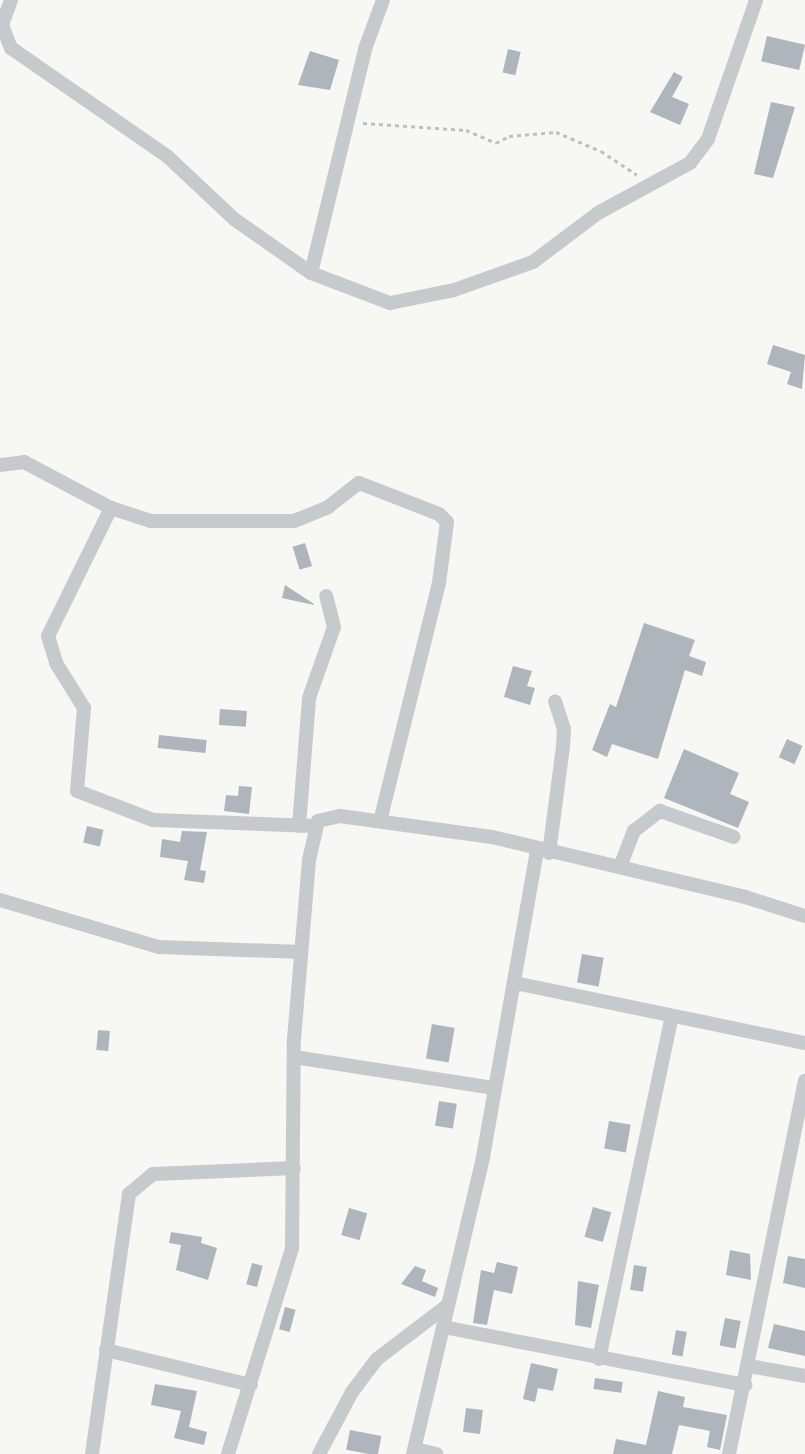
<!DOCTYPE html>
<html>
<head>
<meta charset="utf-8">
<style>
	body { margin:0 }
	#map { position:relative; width:805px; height:1454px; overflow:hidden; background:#f7f7f3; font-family:"Sofia Sans Condensed",sans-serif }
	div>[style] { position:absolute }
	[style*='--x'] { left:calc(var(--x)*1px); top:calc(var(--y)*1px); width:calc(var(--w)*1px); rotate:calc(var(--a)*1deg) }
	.building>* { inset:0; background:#aeb5bc; transform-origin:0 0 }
	.path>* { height:3px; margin-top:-1.5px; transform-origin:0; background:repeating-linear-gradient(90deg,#bdc0c2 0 4px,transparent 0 8px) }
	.street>* { height:14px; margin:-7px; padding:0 7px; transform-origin:7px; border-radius:7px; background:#c6cacd }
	span { translate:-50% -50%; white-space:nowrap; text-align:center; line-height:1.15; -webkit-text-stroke:8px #fff; paint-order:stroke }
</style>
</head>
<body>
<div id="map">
	<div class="building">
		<div style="left:767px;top:36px;width:39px;height:26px;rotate:13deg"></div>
		<div style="left:508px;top:49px;width:13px;height:24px;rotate:13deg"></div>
		<div style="clip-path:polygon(310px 51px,339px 60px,330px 90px,298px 85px)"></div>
		<div style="clip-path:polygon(674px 72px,683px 77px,672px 97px,689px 104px,680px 125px,650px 112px)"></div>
		<div style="clip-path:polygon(771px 102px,795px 107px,773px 178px,754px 174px)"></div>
		<div style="clip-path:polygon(773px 345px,805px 355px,802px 389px,787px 384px,791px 372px,767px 364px)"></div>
		<div style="left:305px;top:543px;width:24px;height:13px;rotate:73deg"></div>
		<div style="clip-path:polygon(285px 585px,314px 604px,314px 605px,282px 598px)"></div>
		<div style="clip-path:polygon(644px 623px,695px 640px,689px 656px,706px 662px,702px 676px,685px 670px,658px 759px,612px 744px,607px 757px,592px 750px,610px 704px,616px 707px)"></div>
		<div style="clip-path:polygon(513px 666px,532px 671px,527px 686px,535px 688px,530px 705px,504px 697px)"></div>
		<div style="left:220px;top:709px;width:27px;height:16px;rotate:4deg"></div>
		<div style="left:159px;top:735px;width:48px;height:13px;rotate:6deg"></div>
		<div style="left:787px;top:739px;width:17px;height:20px;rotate:24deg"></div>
		<div style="clip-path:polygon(684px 749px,739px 773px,730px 794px,749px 802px,738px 828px,664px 798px)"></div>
		<div style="clip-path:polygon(239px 786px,252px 787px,249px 814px,224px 811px,226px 795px,238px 796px)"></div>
		<div style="left:87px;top:826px;width:17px;height:17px;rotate:13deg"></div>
		<div style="clip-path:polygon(182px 831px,207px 832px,200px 870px,206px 871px,204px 883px,184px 880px,188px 861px,160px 857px,162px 839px,180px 842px)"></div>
		<div style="left:582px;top:954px;width:22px;height:29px;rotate:10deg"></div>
		<div style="left:432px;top:1024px;width:23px;height:35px;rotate:10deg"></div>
		<div style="left:98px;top:1030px;width:12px;height:20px;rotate:5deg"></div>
		<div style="left:439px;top:1101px;width:18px;height:25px;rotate:9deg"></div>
		<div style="left:609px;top:1121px;width:22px;height:28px;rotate:10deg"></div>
		<div style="left:593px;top:1207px;width:19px;height:31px;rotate:16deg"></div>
		<div style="left:349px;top:1208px;width:19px;height:28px;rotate:16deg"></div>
		<div style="clip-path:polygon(171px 1232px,202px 1237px,201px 1243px,217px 1248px,208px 1280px,176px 1270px,181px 1245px,169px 1243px)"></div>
		<div style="clip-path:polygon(730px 1250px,750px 1254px,751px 1280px,726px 1275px)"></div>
		<div style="clip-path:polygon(788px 1256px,805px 1259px,805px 1288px,783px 1283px)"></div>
		<div style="clip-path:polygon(497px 1262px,518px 1267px,512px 1294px,494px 1290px,487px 1325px,473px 1323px,481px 1270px,494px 1273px)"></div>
		<div style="left:252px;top:1263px;width:11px;height:22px;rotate:15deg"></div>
		<div style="left:634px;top:1265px;width:13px;height:25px;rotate:9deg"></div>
		<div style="clip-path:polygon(415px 1266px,426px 1270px,422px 1281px,438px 1288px,435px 1297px,401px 1284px)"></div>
		<div style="clip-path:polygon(578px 1281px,599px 1285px,591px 1328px,575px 1325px)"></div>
		<div style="left:285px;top:1307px;width:11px;height:23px;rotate:15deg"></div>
		<div style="left:725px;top:1318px;width:16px;height:28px;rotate:11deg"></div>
		<div style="clip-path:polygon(774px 1324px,805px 1331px,805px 1356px,768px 1348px)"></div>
		<div style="left:676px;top:1330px;width:11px;height:25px;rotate:10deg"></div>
		<div style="clip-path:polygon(531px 1363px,558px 1369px,553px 1391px,538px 1388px,535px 1402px,523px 1399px)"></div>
		<div style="left:595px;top:1378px;width:28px;height:11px;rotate:8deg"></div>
		<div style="clip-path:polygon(155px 1384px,197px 1391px,189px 1427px,207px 1432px,204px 1445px,174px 1438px,181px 1411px,151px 1405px)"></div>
		<div style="clip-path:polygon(658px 1391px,685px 1397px,683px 1407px,727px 1415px,720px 1450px,707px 1447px,710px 1431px,679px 1425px,672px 1454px,613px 1454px,616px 1439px,646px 1445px)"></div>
		<div style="left:466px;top:1408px;width:17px;height:24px;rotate:7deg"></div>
		<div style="left:350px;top:1430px;width:32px;height:20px;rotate:11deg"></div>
	</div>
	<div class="path">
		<div style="--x:363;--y:123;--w:103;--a:3.9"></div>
		<div style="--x:466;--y:130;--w:33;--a:23"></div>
		<div style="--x:496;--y:143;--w:15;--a:-28"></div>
		<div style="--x:509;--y:136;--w:47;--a:-4.9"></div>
		<div style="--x:556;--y:132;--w:49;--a:22.9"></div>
		<div style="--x:601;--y:151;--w:43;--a:33.7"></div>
	</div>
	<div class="street">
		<div style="--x:11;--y:0;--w:27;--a:110"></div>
		<div style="--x:2;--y:25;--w:25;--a:69"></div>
		<div style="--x:11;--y:48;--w:190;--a:34.7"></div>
		<div style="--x:167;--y:156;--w:92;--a:43.2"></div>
		<div style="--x:234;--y:219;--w:94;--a:35"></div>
		<div style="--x:311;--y:273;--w:85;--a:20.8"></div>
		<div style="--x:390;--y:303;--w:65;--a:-11.5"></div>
		<div style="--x:454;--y:290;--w:84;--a:-19.5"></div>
		<div style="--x:533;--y:262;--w:81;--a:-37"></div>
		<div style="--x:598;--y:213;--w:105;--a:-28.5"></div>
		<div style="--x:690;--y:163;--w:30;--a:-53"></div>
		<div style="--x:708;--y:139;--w:147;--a:-70.9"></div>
		<div style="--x:311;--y:273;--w:230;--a:-76.4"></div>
		<div style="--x:365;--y:49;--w:52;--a:-69.8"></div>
		<div style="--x:0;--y:465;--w:24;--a:-7"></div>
		<div style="--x:24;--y:462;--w:98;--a:27.9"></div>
		<div style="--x:111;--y:508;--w:42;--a:18"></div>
		<div style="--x:151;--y:521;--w:143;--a:0"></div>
		<div style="--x:294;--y:521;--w:37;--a:-22"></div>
		<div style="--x:328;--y:507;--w:39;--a:-38"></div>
		<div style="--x:359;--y:483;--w:86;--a:21.2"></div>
		<div style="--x:439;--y:514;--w:11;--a:45"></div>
		<div style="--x:447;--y:522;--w:62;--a:97.5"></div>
		<div style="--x:439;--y:583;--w:245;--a:103.9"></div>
		<div style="--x:111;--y:508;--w:143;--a:116.2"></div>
		<div style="--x:48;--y:636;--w:28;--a:73"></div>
		<div style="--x:56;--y:663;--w:53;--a:58.1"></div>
		<div style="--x:84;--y:708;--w:83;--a:94.8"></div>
		<div style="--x:77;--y:791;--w:81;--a:20.9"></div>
		<div style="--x:153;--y:820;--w:162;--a:2.1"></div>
		<div style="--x:299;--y:826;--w:128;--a:-85.5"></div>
		<div style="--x:309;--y:698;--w:75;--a:-70.6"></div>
		<div style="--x:334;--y:627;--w:32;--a:-104"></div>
		<div style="--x:549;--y:853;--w:107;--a:-82.5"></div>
		<div style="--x:563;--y:747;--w:18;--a:-87"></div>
		<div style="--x:564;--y:729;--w:29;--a:-108"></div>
		<div style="--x:620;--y:867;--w:39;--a:-69"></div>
		<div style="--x:634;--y:831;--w:33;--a:-38"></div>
		<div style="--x:660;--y:811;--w:78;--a:19.4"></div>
		<div style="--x:0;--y:900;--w:166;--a:16.5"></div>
		<div style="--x:159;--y:947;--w:142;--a:2"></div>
		<div style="--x:515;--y:983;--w:296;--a:11.7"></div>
		<div style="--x:294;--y:1057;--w:203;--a:8.8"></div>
		<div style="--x:443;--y:1327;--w:308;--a:10.9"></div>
		<div style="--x:106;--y:1350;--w:149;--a:13.6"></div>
		<div style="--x:599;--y:1359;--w:348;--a:-78"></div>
		<div style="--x:749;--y:1366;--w:57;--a:10.1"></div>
		<div style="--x:415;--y:1449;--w:22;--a:13"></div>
		<div style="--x:92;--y:1454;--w:263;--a:-81.9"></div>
		<div style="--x:129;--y:1194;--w:31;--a:-40"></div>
		<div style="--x:153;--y:1174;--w:141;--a:-2.4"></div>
		<div style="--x:228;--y:1454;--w:216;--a:-72.7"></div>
		<div style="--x:292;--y:1248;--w:209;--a:-89.5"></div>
		<div style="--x:294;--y:1039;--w:180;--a:-85.2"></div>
		<div style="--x:309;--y:860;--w:40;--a:-77"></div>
		<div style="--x:318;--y:821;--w:23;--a:-13"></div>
		<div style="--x:340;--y:816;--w:153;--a:7.9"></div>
		<div style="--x:492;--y:837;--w:260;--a:13.3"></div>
		<div style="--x:745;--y:897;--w:63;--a:17.6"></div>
		<div style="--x:319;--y:1454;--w:70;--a:-62"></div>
		<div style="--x:352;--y:1392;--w:41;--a:-52.9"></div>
		<div style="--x:377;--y:1359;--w:89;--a:-37.3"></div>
		<div style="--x:413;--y:1454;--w:305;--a:-76.7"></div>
		<div style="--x:483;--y:1157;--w:311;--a:-80"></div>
		<div style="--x:729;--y:1454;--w:381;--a:-78.5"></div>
	</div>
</div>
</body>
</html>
